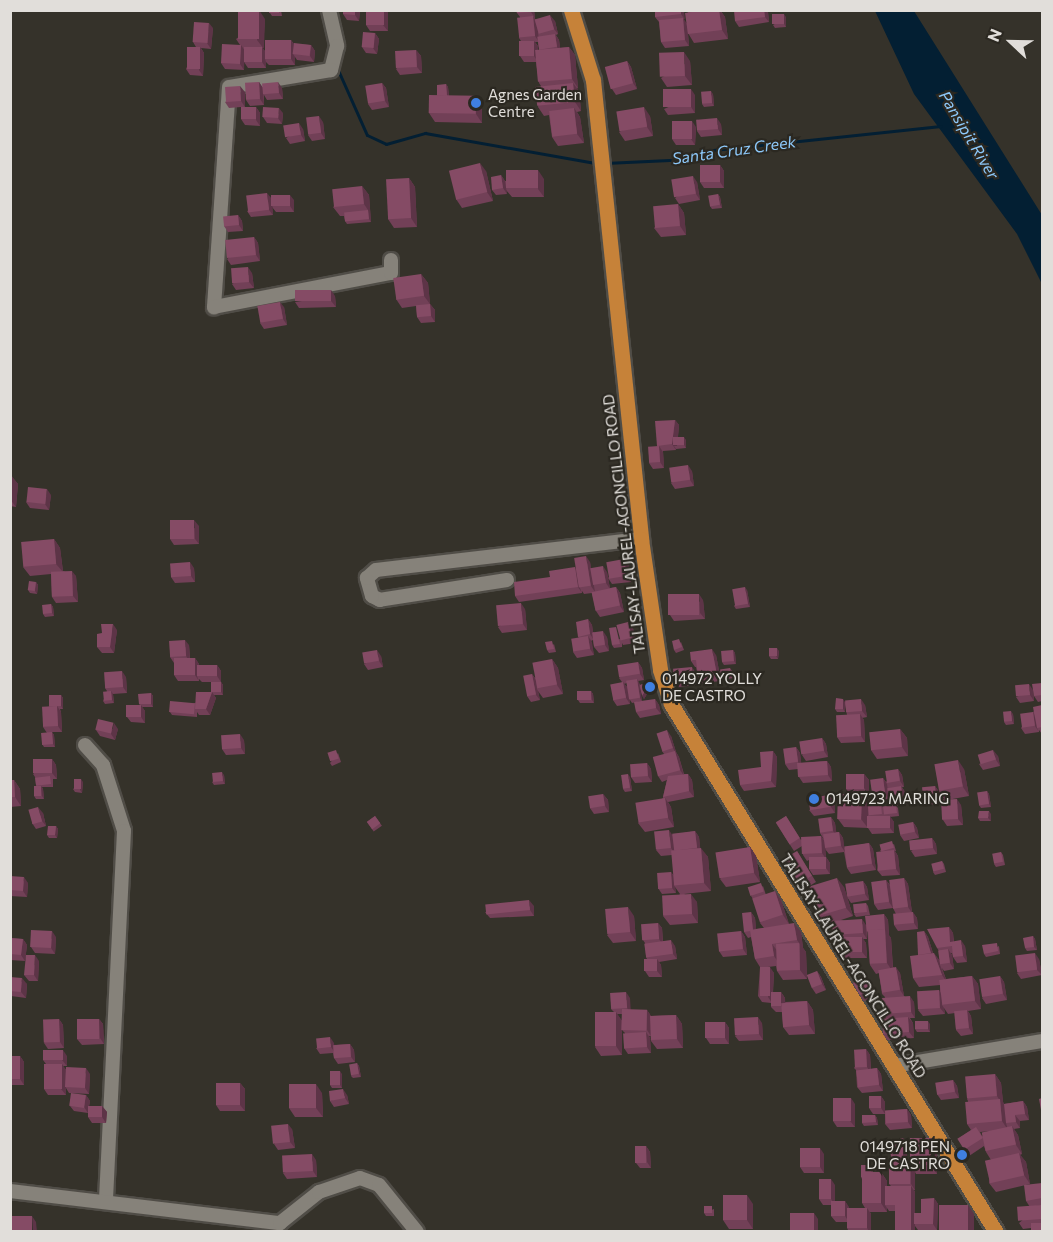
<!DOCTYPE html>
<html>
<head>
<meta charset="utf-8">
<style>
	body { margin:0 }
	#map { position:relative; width:1053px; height:1242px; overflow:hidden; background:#35322a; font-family:Commissioner,sans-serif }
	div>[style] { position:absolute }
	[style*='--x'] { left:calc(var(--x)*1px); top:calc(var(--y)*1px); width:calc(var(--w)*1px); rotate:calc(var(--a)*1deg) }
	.water>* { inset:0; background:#031f33 }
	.stream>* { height:3px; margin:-1.5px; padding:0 1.5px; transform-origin:1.5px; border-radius:1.5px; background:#031f33 }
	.roads { filter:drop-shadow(2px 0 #504d47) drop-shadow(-2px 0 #504d47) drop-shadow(0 2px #504d47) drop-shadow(0 -2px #504d47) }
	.minor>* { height:14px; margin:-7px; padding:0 7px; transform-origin:7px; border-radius:7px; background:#86827a }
	.major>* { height:15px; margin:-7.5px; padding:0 7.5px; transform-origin:7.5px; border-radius:7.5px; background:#c68239 }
	.wall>* { inset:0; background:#724057; transform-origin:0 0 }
	.shaded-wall>* { inset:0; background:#5d3447 }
	.building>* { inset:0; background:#854b65; transform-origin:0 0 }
	.dots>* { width:16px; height:16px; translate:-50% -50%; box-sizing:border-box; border:3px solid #2b2821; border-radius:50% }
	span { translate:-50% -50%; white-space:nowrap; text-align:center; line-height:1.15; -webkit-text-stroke:4.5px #2b2821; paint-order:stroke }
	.poi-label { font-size:15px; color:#e1deda }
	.left { translate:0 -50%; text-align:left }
	.right { translate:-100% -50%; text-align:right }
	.street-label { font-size:15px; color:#e1deda }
	.water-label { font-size:16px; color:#8dc8f9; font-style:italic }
	.frame { position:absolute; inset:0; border:12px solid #e1deda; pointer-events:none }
	.north { position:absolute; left:981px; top:12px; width:60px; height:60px; -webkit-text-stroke:4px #2b2821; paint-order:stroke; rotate:292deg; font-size:16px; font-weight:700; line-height:24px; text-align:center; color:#e1deda }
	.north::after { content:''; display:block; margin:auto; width:21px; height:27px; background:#e1deda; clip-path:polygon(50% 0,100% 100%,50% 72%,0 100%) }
</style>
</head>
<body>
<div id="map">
	<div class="water">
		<div style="clip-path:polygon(875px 11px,914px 11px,1042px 215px,1042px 284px,1017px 234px,914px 94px)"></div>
	</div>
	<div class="stream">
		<div style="--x:338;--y:70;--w:71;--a:66"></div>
		<div style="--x:367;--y:135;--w:21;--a:25"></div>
		<div style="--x:386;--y:144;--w:41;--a:-15.8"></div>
		<div style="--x:425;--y:133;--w:174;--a:10"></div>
		<div style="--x:605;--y:163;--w:86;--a:-2.7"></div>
		<div style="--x:691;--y:159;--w:24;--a:-22"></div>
		<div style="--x:713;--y:150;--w:229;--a:-6"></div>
	</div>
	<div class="roads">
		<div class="minor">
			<div style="--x:329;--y:10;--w:37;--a:77"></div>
			<div style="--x:337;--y:46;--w:25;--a:104"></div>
			<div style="--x:331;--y:70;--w:103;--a:170.5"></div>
			<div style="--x:229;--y:87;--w:221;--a:93.9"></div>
			<div style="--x:214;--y:307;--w:180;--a:-10.9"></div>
			<div style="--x:391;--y:273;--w:13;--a:-90"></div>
			<div style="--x:507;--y:580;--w:129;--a:171.1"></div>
			<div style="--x:380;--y:600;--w:9;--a:-153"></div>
			<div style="--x:372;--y:596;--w:19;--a:-106"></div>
			<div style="--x:367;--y:578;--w:12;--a:-42"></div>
			<div style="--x:376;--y:570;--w:267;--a:-6.7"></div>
			<div style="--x:85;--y:745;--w:27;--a:48"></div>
			<div style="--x:103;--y:765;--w:69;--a:72.3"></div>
			<div style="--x:124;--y:831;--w:369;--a:92.8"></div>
			<div style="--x:894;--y:1066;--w:150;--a:-9.6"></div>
			<div style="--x:10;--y:1191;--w:272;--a:6.8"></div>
			<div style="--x:280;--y:1223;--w:50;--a:-38.5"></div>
			<div style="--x:319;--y:1192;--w:43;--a:-18.9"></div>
			<div style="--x:360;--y:1178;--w:20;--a:20"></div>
			<div style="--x:379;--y:1185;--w:60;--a:51"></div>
		</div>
		<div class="major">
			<div style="--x:571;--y:10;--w:73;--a:72.6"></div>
			<div style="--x:593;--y:80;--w:462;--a:84"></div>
			<div style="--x:641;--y:539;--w:132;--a:81.7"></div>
			<div style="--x:660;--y:670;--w:36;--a:72"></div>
			<div style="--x:671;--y:704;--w:620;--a:58.39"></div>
		</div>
	</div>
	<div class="wall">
		<div style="clip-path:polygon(281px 10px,282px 16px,272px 16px,270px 13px)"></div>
		<div style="clip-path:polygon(360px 10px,359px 21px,347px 20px,343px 14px)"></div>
		<div style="clip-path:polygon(388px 10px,388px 31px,370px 31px,366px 25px)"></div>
		<div style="clip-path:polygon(evenodd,516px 10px,534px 10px,535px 19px,555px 21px,558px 34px,556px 35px,559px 40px,560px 48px,569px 47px,575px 55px,578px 88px,577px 88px,579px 91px,581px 111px,577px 112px,580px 117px,584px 143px,558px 146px,552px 137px,549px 115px,544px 116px,538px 107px,541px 86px,539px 83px,536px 62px,524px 62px,520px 56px,521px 41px,519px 38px,520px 17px,517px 13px,516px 10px,535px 42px,538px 42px,539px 50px,538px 50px,538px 46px,535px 42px)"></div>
		<div style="clip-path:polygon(655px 10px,684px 10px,684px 20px,687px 24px,688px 13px,687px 10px,720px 10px,725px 17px,728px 39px,694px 43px,688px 33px,689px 46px,665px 48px,661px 42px,659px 22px,655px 17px)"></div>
		<div style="clip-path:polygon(737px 10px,766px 10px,768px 12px,769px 22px,739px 27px,735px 21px)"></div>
		<div style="clip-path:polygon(786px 17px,786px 27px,775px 28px,773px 25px)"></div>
		<div style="clip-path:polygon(265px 19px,263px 49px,265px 51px,291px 40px,294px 44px,311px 45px,315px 51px,314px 62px,297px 60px,295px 57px,295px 65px,269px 65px,266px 62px,266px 68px,248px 68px,244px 62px,244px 70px,225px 69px,221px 63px,240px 45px,236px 39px)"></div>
		<div style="clip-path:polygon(213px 28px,211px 49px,201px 48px,204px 53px,203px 76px,190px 75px,186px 69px,196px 47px,193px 42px)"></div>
		<div style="clip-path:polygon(375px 33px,379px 39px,377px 54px,366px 53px,362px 47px)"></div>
		<div style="clip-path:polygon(416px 50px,421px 56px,422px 73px,400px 75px,396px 69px)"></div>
		<div style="clip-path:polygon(627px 61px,631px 67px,637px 89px,616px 95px,612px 89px)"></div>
		<div style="clip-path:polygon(690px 61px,692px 85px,667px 87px,661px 78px)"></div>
		<div style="clip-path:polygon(259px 82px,262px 87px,282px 88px,283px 99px,267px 100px,264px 95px,264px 105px,250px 106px,246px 100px)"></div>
		<div style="clip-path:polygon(382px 83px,386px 88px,389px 107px,372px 110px,368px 104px)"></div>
		<div style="clip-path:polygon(446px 84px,448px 87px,449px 96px,482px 105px,482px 123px,435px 122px,429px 113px,437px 95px)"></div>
		<div style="clip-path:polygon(245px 92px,245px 107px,256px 107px,260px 113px,260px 126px,245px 125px,241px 119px,241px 107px,229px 108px,225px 102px)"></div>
		<div style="clip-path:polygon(713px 94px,714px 106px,704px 107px,702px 104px)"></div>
		<div style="clip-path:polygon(695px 95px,695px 113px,668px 115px,664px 109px)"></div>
		<div style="clip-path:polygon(283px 113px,282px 124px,267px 123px,263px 117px)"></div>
		<div style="clip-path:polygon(650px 116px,653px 136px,625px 141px,619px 132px)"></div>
		<div style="clip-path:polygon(323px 122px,325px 139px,312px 141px,308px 135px)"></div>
		<div style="clip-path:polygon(721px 124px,722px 135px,701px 137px,697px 131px)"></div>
		<div style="clip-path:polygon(696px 127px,695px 145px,676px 145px,672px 139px)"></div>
		<div style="clip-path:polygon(303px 129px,305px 141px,290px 144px,286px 138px)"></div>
		<div style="clip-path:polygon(720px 165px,724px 171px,724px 188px,704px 188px,700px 182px)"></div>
		<div style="clip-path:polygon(486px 171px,493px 201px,462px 208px,456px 199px)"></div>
		<div style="clip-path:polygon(501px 175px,505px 181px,544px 179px,544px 197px,512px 197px,506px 190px,507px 194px,496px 195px,492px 190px)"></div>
		<div style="clip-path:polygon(409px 178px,415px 187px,417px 227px,394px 228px,388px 219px)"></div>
		<div style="clip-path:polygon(697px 182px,700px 200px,679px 204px,675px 198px)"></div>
		<div style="clip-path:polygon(362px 186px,369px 195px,371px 222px,347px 224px,345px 221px,344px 216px,340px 216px,333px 207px)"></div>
		<div style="clip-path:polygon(718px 194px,720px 197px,722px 208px,712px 209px,710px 206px)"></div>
		<div style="clip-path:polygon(271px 199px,294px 200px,294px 212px,276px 212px,272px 207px,273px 215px,251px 217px,247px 211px)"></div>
		<div style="clip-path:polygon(678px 204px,684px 213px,686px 235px,661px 237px,654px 228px)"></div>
		<div style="clip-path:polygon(238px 215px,242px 221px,243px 231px,228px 232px,224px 226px)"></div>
		<div style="clip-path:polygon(254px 237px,258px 243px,260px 261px,231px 265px,227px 259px)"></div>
		<div style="clip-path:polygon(252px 273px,254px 288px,236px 290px,232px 284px)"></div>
		<div style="clip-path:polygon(421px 274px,428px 283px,430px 304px,435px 310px,435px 322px,421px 323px,417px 317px,416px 306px,402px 308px,396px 299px)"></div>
		<div style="clip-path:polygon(335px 296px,336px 307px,299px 308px,295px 302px)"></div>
		<div style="clip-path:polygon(284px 307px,287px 325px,264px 329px,260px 323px)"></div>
		<div style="clip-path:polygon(675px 420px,679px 425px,678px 437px,686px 440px,686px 448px,676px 449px,676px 450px,663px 451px,664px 468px,653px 469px,649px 463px,657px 446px)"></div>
		<div style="clip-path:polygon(692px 471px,694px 486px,675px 489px,671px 483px)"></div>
		<div style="clip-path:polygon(10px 475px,18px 484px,16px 507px,10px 506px)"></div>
		<div style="clip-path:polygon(51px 495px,49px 510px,30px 508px,26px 502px)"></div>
		<div style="clip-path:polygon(199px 526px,199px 544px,174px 545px,170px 539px)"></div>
		<div style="clip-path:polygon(54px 539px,60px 548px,63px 571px,76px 576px,78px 602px,56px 603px,52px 597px,51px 574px,30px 576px,23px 567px)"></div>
		<div style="clip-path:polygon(624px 559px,629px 565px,631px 582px,612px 584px,608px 578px,610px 588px,616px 587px,620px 593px,624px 612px,600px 617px,596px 611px,592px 593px,584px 594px,582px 591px,582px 593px,519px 602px,515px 596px,550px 577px,576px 569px,590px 562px,591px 569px,607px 572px,608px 578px)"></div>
		<div style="clip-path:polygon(194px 568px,195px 582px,175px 583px,171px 577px)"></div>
		<div style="clip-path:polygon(36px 582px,38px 585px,37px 594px,30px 593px,28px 590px)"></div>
		<div style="clip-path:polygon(747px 590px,750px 607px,736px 609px,734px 606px)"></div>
		<div style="clip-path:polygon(703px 600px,705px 619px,674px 621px,670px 615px)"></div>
		<div style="clip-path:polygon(51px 604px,53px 607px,54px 616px,45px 617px,43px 614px)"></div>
		<div style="clip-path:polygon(525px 609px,527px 630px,502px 633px,498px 627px)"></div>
		<div style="clip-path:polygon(588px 619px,592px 625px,593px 632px,607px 637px,609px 651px,599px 653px,594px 647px,593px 640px,591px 641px,594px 655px,577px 658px,573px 652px,579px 638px,578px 637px)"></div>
		<div style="clip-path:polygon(633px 628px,636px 643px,623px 645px,622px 643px,622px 647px,614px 648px,612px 645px)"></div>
		<div style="clip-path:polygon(117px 630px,114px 653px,102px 653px,97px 647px,102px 633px)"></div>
		<div style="clip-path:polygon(681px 642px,684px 650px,676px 653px,674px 650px)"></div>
		<div style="clip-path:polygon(554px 644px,556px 652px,549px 653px,547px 650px)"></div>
		<div style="clip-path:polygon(189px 645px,190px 658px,195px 658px,199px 664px,199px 666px,217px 665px,221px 671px,221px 682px,223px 685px,223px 695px,214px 695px,216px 698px,210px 715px,199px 715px,197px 712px,197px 717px,172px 715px,170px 712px,195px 703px,212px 692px,211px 682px,202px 682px,199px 679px,199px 681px,178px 681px,174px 675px,174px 663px,170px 657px)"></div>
		<div style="clip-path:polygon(733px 650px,735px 653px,736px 664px,724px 665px,722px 662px)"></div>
		<div style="clip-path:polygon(779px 651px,778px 659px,771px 659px,769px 656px)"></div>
		<div style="clip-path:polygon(716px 655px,721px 681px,702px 683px,698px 677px,696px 667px,695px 667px,691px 661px)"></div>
		<div style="clip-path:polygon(381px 656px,383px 667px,368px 670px,364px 664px)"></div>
		<div style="clip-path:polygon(552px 659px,558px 668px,563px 694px,543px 698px,538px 691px,540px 700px,531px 702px,527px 696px,532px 674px,535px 678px)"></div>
		<div style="clip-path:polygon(638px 662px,642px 668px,644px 680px,638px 681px,640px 685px,651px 681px,653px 684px,644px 699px,640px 689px,642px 701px,632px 703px,630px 700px,627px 683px,624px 684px,628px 688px,630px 704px,617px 706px,613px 700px,622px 682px,619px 678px)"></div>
		<div style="clip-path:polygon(730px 668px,732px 671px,733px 678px,723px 680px,721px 677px)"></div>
		<div style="clip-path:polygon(696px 673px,697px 685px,679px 687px,675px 681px)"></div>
		<div style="clip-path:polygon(126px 677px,127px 693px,113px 694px,114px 703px,105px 704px,103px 701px,107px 691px,105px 688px)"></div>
		<div style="clip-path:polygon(1042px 683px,1042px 701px,1038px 702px,1034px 696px)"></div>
		<div style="clip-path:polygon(1033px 690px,1034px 701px,1020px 703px,1016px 697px)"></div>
		<div style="clip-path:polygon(591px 691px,593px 694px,594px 703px,580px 703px,578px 700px)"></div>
		<div style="clip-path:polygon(151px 693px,153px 696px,153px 707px,142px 707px,145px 711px,145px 723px,131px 722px,127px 717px)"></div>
		<div style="clip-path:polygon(61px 695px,63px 698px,63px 709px,60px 709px,61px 712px,62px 732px,52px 732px,54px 735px,55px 747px,44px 747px,42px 744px,47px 733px,43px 727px,49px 706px)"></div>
		<div style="clip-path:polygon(655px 699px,659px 705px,661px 714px,640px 718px,636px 712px)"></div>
		<div style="clip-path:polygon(845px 702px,865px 705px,867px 717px,862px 718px,864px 720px,865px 742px,841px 743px,837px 737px,847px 715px,845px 704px,845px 712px,837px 712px,835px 709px)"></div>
		<div style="clip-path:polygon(1042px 705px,1042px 734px,1039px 730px,1039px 732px,1025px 734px,1021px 728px,1033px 712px)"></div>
		<div style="clip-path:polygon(1013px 714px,1014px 724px,1006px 725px,1004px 722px)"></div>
		<div style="clip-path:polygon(118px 729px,115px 740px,100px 736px,96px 730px)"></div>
		<div style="clip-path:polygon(900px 729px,907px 738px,908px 756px,877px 759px,871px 750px)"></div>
		<div style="clip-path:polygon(671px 736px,676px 752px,679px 757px,684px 774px,688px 774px,692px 780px,694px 797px,668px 802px,671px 807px,674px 827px,645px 832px,638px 823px,663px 798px,663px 797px,667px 780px,662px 782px,658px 776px,664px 754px,662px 751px)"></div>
		<div style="clip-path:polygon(822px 738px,826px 744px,828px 757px,806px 761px,802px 755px)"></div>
		<div style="clip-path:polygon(244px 740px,245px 754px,226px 755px,222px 749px)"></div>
		<div style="clip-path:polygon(796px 747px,800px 753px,801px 763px,827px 761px,831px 767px,832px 781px,803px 783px,799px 777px,798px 769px,789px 770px,785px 764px)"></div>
		<div style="clip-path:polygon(773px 751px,777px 757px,776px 787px,744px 791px,740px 785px,761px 767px)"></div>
		<div style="clip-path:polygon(338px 753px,341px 762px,332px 766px,330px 763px)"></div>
		<div style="clip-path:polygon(998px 756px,1000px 766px,983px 770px,979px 764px)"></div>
		<div style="clip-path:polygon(52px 759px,56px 765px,57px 779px,53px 779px,53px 787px,42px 787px,43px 789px,44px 799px,36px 799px,34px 796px,37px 786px,36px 785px,35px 777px,33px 774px)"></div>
		<div style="clip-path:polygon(647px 763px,651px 769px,652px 782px,635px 783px,631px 777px)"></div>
		<div style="clip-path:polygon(898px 769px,902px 775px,904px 787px,902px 787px,905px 792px,907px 804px,896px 806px,898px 808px,899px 816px,890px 817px,894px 822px,894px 833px,872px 834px,868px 828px,844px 827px,838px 819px,868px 803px,868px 806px,881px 805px,883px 807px,892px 805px,888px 799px,876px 801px,872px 795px,883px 778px,886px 782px)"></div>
		<div style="clip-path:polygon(964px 769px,969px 796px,947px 800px,961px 805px,963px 825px,947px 826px,943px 820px,945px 800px,939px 791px)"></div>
		<div style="clip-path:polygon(864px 774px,869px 780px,869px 794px,850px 794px,846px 789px)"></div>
		<div style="clip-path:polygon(224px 775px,225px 784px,214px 785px,212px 782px)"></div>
		<div style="clip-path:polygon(630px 777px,632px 791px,625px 792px,623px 789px)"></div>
		<div style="clip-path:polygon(10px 780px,14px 780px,20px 789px,21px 806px,10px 807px)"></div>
		<div style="clip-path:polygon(83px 782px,82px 793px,75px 792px,73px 789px)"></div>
		<div style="clip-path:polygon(935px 786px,939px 792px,941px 803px,928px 805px,924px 799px)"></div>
		<div style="clip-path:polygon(987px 791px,989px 794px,991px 807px,981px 808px,979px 805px)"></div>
		<div style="clip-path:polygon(603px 794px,608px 800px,609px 812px,594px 814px,590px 808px)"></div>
		<div style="clip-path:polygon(834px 801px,835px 813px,814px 816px,809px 810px)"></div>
		<div style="clip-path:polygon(43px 813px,46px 826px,36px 829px,32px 823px)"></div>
		<div style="clip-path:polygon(991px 814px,991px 821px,980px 821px,978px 818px)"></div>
		<div style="left:375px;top:816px;width:12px;height:10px;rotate:55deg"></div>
		<div style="clip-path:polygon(786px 816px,801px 840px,821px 836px,824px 840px,823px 838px,820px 833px,831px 817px,835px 823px,836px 832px,839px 832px,843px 838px,844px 848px,869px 843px,873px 849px,876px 870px,851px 874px,847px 868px,844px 852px,829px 854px,825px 849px,826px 857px,830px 863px,830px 874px,813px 875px,809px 869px,809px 860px,807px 861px,803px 855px,802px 846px,794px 851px,776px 823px)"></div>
		<div style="clip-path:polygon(913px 822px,917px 828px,919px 838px,904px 841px,900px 835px)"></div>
		<div style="clip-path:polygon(56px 826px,58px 829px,57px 838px,49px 838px,47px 835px)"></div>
		<div style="clip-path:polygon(695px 831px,699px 837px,700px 848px,708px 857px,711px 891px,684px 894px,697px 902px,698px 923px,670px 925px,663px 916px,680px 894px,675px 887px,676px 893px,662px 894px,658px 888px,671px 872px,674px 876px,672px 855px,661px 856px,656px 850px,672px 835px)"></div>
		<div style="clip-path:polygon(932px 838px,936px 844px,937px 854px,915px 857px,911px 851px)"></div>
		<div style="clip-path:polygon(894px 844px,896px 851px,895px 851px,898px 856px,900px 875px,882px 876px,877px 870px,881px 852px,880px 850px)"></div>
		<div style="clip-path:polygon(750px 847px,756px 856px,760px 882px,726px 887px,720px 879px)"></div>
		<div style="clip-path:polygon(797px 851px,816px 882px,803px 890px,799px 884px)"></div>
		<div style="clip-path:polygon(1001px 852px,1003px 855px,1005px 865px,996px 867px,994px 864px)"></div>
		<div style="clip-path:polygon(942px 861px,944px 864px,946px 872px,935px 875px,933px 872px)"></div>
		<div style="clip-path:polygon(10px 876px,28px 883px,27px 897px,10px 896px)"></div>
		<div style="clip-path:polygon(904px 878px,908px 884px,912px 912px,917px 918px,918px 929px,898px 931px,894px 925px,896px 914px,893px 908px,878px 910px,874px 904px,886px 880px,890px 885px)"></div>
		<div style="clip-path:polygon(863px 881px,867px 887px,869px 900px,851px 903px,847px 897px)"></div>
		<div style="clip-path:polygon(763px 886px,766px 895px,753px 899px,751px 896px)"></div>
		<div style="clip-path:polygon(844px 887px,853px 916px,841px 920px,866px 925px,884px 914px,888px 920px,889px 936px,891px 938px,893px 967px,900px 973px,904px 996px,914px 1002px,915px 1018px,910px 1018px,913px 1023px,914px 1038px,887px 1040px,883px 1034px,886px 1018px,883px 1014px,885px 997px,882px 994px,879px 973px,876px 974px,870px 965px,867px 928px,867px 939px,863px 939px,866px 943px,867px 958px,845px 958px,841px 952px,840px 940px,837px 940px,833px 934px,832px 923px,824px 925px,818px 916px)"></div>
		<div style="clip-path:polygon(775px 891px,781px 900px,789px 924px,801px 932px,803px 948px,806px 952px,807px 979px,783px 980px,777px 971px,776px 966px,768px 967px,774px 973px,773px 993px,781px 992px,785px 998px,785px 1002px,807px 1001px,813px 1010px,815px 1034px,789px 1035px,783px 1027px,782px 1012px,776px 1012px,771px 1007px,771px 1003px,762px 1002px,758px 996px,760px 967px,755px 959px,751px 937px,748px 938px,744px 932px,751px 912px,755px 918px,756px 929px,764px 928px,760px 923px)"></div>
		<div style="clip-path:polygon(866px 903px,868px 906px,870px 915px,856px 917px,854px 914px)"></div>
		<div style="clip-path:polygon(534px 906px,534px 916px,490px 918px,485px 912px)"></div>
		<div style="clip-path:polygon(634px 916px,636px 941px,613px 943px,607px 935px)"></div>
		<div style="clip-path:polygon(658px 923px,662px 928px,663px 941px,675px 946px,677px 959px,659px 962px,661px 965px,662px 977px,649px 977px,645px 971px,647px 959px,646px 957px,645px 943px,643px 940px)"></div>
		<div style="clip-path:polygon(949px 927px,953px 933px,954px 942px,965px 946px,967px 962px,957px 963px,953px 957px,952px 953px,951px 953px,952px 955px,954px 969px,944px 971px,942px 968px,946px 979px,972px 976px,978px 984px,981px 1009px,968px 1011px,971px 1016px,973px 1034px,961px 1036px,956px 1030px,955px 1013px,948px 1014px,944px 1008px,945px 1014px,923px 1016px,918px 1010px,939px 990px,940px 992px,940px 985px,919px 987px,913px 978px,924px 931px,928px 937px,933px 953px,940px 961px,939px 951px,937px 948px)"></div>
		<div style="clip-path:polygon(741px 931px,745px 937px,747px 955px,723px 957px,719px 951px)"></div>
		<div style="clip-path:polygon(1033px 936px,1035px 939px,1037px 950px,1027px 951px,1025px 948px)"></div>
		<div style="clip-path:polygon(56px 937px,55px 954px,35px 953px,31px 947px)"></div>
		<div style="clip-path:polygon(10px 938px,23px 939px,27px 945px,25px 961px,10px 960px)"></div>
		<div style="clip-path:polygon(999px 946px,1000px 954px,986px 957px,984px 954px)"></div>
		<div style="clip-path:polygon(1039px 959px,1042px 975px,1021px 979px,1017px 973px)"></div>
		<div style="clip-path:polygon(39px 961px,38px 981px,29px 981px,24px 975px)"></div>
		<div style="clip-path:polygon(817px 971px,821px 977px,826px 990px,816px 994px,812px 988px)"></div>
		<div style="left:865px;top:976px;width:21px;height:14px;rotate:59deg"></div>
		<div style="clip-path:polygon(1000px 976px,1004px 982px,1007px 1000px,986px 1004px,982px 998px)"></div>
		<div style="clip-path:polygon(10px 977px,27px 984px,26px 998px,11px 996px)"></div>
		<div style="clip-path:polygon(630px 998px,630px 1010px,647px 1010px,651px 1016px,676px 1015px,682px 1024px,683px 1048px,657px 1049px,651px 1041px,651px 1036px,649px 1036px,650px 1038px,651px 1053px,628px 1054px,624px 1048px,625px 1033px,622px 1030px,622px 1014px,617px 1014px,622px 1021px,622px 1055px,601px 1056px,595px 1047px,614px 1012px,611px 1009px)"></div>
		<div style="clip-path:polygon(59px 1019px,63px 1025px,64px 1048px,48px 1049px,44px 1043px)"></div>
		<div style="clip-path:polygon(99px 1019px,103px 1024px,104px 1044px,82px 1045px,77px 1039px)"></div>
		<div style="clip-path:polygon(725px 1022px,729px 1028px,729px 1044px,710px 1044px,706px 1038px)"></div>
		<div style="clip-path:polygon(762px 1023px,763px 1040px,739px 1041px,735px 1036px)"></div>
		<div style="clip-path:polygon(930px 1024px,930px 1032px,917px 1032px,915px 1029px)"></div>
		<div style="clip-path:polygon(334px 1043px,334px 1045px,350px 1044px,354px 1050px,355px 1062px,338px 1064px,334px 1058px,333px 1053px,320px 1054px,316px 1048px)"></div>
		<div style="clip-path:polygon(866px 1049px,870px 1055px,871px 1069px,877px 1068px,881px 1074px,883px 1091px,862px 1093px,857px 1087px,856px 1070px,854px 1068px)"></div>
		<div style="clip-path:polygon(10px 1056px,20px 1056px,24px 1062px,24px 1085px,10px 1085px)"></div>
		<div style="clip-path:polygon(67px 1056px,67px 1066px,63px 1066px,66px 1070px,90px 1074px,89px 1094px,69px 1093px,66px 1088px,66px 1095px,48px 1095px,44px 1089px,46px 1064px,43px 1060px)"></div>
		<div style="clip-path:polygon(357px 1063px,359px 1066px,361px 1077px,353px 1078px,351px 1076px)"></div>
		<div style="clip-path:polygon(342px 1074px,342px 1088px,332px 1088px,330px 1085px)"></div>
		<div style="clip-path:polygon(evenodd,995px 1074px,1001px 1083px,1003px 1102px,1004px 1104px,1023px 1101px,1027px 1107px,1029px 1120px,1020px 1121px,1020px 1128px,1014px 1129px,1018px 1135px,1022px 1154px,1020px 1155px,1026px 1162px,1030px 1184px,996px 1192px,989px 1183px,991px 1160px,986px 1152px,984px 1146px,969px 1156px,958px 1139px,971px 1130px,967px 1124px,968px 1101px,967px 1099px,995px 1074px,992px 1131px,982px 1136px,980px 1132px,992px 1131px)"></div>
		<div style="clip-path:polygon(953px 1080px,957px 1086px,959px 1098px,941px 1100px,937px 1094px)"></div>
		<div style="clip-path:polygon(240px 1083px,245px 1089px,245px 1111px,220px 1111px,216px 1105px)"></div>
		<div style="clip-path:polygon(322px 1093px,323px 1117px,295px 1117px,289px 1108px)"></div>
		<div style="clip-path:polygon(86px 1095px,90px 1101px,89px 1106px,102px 1106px,107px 1112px,106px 1123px,92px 1123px,88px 1117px,88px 1113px,74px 1111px,70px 1106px)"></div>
		<div style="clip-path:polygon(347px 1095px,349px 1104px,334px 1107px,330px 1101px)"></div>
		<div style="clip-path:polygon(881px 1096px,885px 1102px,885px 1111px,907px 1109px,911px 1115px,912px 1128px,890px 1130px,885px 1124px,885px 1114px,873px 1114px,869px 1108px)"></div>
		<div style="clip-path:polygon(855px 1104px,855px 1127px,837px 1127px,833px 1121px)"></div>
		<div style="clip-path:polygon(875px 1115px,877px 1118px,878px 1125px,864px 1126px,862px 1123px)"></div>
		<div style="clip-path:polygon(292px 1129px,295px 1148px,278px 1150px,274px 1144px)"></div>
		<div style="clip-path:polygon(903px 1138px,907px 1144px,907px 1161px,910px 1161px,931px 1138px,937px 1147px,937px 1174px,916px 1174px,915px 1172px,915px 1190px,914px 1190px,915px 1192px,915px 1213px,921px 1213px,934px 1198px,938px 1204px,937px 1230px,918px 1230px,915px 1226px,915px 1232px,896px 1232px,895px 1230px,895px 1211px,889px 1211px,887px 1208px,887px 1212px,870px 1212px,871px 1214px,871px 1232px,849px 1232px,847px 1228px,847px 1222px,836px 1222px,831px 1216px,831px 1205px,823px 1205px,819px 1199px,835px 1185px,835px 1201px,845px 1201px,849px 1208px,865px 1208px,862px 1203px,862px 1179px,861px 1177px,870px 1165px,872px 1168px,873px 1172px,881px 1172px,887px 1181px,887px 1186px,891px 1186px,889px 1184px,893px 1161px,892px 1159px)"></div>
		<div style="clip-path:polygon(646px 1146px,650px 1152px,651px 1168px,640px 1168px,636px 1163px)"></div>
		<div style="clip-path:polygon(824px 1154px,824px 1173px,804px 1173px,800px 1167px)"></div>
		<div style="clip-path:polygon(316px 1160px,317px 1177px,287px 1179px,283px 1173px)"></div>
		<div style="clip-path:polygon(1042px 1183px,1042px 1205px,1030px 1207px,1026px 1201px)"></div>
		<div style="clip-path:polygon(753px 1204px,753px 1229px,729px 1229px,723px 1220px)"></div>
		<div style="clip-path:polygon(1041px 1205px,1042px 1208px,1042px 1232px,1031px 1228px,1023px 1229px,1019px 1223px)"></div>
		<div style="clip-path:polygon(714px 1209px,714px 1216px,706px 1216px,704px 1213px)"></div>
		<div style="clip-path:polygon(974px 1214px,974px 1232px,940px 1232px,939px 1230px)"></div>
	</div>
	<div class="shaded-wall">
		<div style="clip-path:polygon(259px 10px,265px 19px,264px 49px,257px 40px)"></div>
		<div style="clip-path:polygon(355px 10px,360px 10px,359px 21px,355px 15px)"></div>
		<div style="clip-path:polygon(384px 10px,388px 10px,388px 31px,383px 25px)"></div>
		<div style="clip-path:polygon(530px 10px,534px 10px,535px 18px,531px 12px)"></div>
		<div style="clip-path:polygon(681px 10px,684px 10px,685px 20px,681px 14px)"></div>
		<div style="clip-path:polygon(719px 10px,720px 10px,725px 17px,728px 39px,722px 30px)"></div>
		<div style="clip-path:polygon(764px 10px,766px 10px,768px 12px,769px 22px,765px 17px)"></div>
		<div style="clip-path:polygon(784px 14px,786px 17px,786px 27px,784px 24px)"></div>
		<div style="clip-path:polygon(550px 15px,555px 21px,558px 34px,554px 29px)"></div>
		<div style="clip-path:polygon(533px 16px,537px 22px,539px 42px,535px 36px)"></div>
		<div style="clip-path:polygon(683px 18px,687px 24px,689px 46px,685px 40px)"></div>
		<div style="clip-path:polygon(209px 23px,213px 28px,211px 49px,207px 43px)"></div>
		<div style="clip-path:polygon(375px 33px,379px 39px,377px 54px,373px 48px)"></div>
		<div style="clip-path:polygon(555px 34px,559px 40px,561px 53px,557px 47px)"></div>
		<div style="clip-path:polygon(291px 40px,295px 46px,293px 54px,295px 57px,295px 65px,291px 59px)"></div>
		<div style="clip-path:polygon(534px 41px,538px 46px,538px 62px,534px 56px)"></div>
		<div style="clip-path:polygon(241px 45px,245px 51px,244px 70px,240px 64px)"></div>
		<div style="clip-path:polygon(311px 45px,315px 51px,314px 62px,310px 56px)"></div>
		<div style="clip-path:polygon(200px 47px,204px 53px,203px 76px,199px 70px)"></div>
		<div style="clip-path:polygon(262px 47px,266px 53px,265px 59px,266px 62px,266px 68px,262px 62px)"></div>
		<div style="clip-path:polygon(569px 47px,575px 55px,578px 88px,572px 79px)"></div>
		<div style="clip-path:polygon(416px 50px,421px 56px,422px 73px,417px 67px)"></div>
		<div style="clip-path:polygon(684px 52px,690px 61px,692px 85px,685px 76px)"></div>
		<div style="clip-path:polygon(627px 61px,631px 67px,637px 89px,633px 83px)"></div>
		<div style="clip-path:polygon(259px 82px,263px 88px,264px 105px,260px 99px)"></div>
		<div style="clip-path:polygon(278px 82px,282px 88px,283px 99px,279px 93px)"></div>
		<div style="clip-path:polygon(382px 83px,386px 88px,389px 107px,385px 101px)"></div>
		<div style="clip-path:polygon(573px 83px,579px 91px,581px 111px,575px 102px)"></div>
		<div style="clip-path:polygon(446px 84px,448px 87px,449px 99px,447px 96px)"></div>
		<div style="clip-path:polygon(240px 86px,245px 92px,245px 107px,241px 101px)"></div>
		<div style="clip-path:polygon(691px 89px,695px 95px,695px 113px,691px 107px)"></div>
		<div style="clip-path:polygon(711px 91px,713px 94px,714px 106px,712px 103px)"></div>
		<div style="clip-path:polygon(476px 96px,482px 105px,482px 123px,476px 114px)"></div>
		<div style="clip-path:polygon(256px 107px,260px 113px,260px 126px,256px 120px)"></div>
		<div style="clip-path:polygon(644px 107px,650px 116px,653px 136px,647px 127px)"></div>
		<div style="clip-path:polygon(279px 108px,283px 113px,282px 124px,278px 118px)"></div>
		<div style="clip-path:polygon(574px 108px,580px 117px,584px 143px,577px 134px)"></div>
		<div style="clip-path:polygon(319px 116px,323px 122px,325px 139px,321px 133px)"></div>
		<div style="clip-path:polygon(717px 118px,721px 124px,722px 135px,718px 129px)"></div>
		<div style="clip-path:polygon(692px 121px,696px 127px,695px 145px,691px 139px)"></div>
		<div style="clip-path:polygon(299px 123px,303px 129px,305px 141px,301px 135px)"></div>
		<div style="clip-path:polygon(480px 163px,486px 171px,493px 201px,487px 192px)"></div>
		<div style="clip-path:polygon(720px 165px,724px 171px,724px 188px,720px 182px)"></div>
		<div style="clip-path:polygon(538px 170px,544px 179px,544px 197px,538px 189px)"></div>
		<div style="clip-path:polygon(501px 175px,505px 181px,507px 194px,503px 188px)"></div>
		<div style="clip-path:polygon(693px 176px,697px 182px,700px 200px,696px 194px)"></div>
		<div style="clip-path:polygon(409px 178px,415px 187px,417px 227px,411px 218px)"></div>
		<div style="clip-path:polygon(362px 186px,369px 195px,371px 222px,369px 219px,368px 210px,364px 204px)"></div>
		<div style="clip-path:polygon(267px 193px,272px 199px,273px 215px,269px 210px)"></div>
		<div style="clip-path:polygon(718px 194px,720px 197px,722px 208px,720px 205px)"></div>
		<div style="clip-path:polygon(290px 195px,294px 200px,294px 212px,290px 206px)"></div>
		<div style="clip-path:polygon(678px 204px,684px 213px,686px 235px,680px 226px)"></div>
		<div style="clip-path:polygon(238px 215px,242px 221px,243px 231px,239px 225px)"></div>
		<div style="clip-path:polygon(254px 237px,258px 243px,260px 261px,256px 255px)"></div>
		<div style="clip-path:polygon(248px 267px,252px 273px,254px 288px,249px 282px)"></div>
		<div style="clip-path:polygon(421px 274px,428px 283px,430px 304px,424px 296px)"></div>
		<div style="clip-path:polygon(331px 290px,335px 296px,336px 307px,331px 301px)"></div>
		<div style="clip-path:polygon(280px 302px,284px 307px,287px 325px,283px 319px)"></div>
		<div style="clip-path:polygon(430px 304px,435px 310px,435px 322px,431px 316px)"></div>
		<div style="clip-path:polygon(675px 420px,679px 425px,677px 446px,674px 446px,676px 449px,676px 450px,672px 444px)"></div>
		<div style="clip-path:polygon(684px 437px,686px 440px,686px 448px,684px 445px)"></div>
		<div style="clip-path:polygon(659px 446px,663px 452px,664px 468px,660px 462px)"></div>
		<div style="clip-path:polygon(688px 465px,692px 471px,694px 486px,690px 480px)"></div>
		<div style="clip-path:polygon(11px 475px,18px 484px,16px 507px,10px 499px)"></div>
		<div style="clip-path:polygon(47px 489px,51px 495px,49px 510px,45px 504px)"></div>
		<div style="clip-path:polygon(194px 520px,199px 526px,199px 544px,195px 539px)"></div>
		<div style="clip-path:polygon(54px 539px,60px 548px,63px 572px,56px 564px)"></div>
		<div style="clip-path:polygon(586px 556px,590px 562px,595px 592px,591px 586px)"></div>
		<div style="clip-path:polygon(624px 559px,629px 565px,631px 582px,627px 576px)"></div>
		<div style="clip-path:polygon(190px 562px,194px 568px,195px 582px,191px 576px)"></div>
		<div style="clip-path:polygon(603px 566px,607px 572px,610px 589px,606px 583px)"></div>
		<div style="clip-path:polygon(575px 567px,579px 573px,580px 588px,582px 593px,578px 587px)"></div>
		<div style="clip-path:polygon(72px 571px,76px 576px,78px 602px,73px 596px)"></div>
		<div style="clip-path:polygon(36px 582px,38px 585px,37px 594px,35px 591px)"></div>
		<div style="clip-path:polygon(616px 587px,620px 593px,624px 612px,620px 606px)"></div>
		<div style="clip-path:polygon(745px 587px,747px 590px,750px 607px,748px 604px)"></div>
		<div style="clip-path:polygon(699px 594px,703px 600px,705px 619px,700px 613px)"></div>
		<div style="clip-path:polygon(521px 603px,525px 609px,527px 630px,523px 624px)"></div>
		<div style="clip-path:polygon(51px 604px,53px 607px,54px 616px,52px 613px)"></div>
		<div style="clip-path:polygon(588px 619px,592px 625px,594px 640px,590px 634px)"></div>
		<div style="clip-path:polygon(628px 622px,633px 628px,636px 643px,632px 637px)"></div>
		<div style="clip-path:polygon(113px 624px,117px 630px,114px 653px,110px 647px)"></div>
		<div style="clip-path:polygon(603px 631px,607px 637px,609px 651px,605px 645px)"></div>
		<div style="clip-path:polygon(588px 636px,592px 642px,594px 655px,590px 649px)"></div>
		<div style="clip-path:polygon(185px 640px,189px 645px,190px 662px,186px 656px)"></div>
		<div style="clip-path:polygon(777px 648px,779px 651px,778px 659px,776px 656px)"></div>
		<div style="clip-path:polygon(712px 649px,716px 655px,721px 681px,717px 675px)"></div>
		<div style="clip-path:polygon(377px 650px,381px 656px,383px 667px,379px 661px)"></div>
		<div style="clip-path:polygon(733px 650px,735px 653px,736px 664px,734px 661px)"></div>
		<div style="clip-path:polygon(195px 658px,199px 664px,199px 676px,197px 676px,199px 681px,195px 675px)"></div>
		<div style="clip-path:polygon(552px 659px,558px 668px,563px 694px,557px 685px)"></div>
		<div style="clip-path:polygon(638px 662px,642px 668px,644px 680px,640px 674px)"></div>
		<div style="clip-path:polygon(217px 665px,221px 671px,221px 682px,217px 676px)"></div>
		<div style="clip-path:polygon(692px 667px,696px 673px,697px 685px,693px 679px)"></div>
		<div style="clip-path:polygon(122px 671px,126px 677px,127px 693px,123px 687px)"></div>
		<div style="clip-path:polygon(532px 674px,536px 680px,537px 689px,538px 691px,540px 700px,536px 695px)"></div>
		<div style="clip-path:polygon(637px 679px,639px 682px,642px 701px,640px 698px)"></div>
		<div style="clip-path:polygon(651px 681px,653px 684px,644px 699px,642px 696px)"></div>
		<div style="clip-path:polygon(221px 682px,223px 685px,223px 695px,221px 692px)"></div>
		<div style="clip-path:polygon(623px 682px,628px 688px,630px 704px,626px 698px)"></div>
		<div style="clip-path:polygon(1029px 684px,1033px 690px,1034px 701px,1030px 695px)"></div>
		<div style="clip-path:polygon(111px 691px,113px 694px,114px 703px,112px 700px)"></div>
		<div style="clip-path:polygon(591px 691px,593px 694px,594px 703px,592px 700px)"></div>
		<div style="clip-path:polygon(212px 692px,216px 698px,210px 715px,206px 709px)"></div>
		<div style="clip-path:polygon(151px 693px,153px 696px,153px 707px,151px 704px)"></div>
		<div style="clip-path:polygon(61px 695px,63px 698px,63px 709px,61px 706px)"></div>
		<div style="clip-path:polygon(655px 699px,659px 705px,661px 714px,656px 708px)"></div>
		<div style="clip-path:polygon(843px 699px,845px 702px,845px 712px,843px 709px)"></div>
		<div style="clip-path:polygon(861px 699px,865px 705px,867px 717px,862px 711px)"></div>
		<div style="clip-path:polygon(141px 705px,145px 711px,145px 723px,141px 717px)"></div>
		<div style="clip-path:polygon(57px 706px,61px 712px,62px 732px,58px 726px)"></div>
		<div style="clip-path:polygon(1011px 711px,1013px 714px,1014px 724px,1012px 721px)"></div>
		<div style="clip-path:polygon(1033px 712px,1037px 718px,1037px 728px,1039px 732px,1035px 726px)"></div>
		<div style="clip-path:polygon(860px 714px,864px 720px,865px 742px,861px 736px)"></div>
		<div style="clip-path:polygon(114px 723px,118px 729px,115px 740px,111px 734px)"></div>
		<div style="clip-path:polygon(900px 729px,907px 738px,908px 756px,902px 747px)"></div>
		<div style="clip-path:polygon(667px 730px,671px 736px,676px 752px,679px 757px,684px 776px,680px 770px,675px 752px,673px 748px)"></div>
		<div style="clip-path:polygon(52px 732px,54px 735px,55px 747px,53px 744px)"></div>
		<div style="clip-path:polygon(240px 734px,244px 740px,245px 754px,241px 748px)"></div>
		<div style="clip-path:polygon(822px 738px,826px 744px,828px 757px,824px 751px)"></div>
		<div style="clip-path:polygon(796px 747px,800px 753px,802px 768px,798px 762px)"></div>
		<div style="clip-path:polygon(993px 750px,998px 756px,1000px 766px,996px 760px)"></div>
		<div style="clip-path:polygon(773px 751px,777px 757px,776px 787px,771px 781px)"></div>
		<div style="clip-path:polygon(52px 759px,56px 765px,57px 779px,52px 773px)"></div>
		<div style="clip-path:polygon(958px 760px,964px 769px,969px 796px,963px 787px)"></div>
		<div style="clip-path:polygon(827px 761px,831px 767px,832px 781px,828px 775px)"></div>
		<div style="clip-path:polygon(647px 763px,651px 769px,652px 782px,648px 776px)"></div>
		<div style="clip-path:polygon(898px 769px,902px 775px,904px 787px,900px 781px)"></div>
		<div style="clip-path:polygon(222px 772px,224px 775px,225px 784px,223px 781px)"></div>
		<div style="clip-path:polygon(628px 774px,630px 777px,632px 791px,630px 788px)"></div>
		<div style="clip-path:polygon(688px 774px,692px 780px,694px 797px,689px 791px)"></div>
		<div style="clip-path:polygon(864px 774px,869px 780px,869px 794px,864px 788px)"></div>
		<div style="clip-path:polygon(883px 778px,887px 784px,889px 799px,885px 793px)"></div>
		<div style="clip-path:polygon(81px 779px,83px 782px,82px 793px,80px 790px)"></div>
		<div style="clip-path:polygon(14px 780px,20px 789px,21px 806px,15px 797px)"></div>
		<div style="clip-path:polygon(41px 786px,43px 789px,44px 799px,42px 796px)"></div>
		<div style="clip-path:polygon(901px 786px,905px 792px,907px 804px,903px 798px)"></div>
		<div style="clip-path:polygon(935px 786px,939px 792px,941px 803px,936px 797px)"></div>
		<div style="clip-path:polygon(987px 791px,989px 794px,991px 807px,989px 804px)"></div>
		<div style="clip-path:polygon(603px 794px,608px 800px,609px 812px,605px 806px)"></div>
		<div style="clip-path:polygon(829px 795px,834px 801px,835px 813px,831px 807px)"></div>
		<div style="clip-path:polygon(862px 795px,868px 803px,868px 828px,861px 819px)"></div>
		<div style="clip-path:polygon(665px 798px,671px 807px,674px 827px,668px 818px)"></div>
		<div style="clip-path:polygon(957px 799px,961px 805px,963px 825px,958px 819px)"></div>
		<div style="clip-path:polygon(38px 807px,43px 813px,46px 826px,42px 821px)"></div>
		<div style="clip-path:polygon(989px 811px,991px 814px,991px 821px,988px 818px)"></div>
		<div style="clip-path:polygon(890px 816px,894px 822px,894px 833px,890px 828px)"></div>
		<div style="clip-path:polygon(831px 817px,835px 823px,837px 837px,833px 831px)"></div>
		<div style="clip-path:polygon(913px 822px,917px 828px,919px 838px,915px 832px)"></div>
		<div style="clip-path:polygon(56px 826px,58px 829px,57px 838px,55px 835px)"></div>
		<div style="clip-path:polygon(669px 830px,673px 836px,675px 854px,671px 848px)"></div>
		<div style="clip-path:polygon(695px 831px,699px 837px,701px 854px,697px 848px)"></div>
		<div style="clip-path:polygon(839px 832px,843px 838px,845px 852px,841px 846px)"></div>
		<div style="clip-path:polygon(821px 836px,825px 842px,826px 857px,830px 863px,830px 874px,826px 868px,826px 859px,822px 853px)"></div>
		<div style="clip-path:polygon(932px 838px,936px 844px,937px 854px,933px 848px)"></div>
		<div style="clip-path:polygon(869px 843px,873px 849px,876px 870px,872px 864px)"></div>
		<div style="clip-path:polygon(750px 847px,756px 856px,760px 882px,754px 873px)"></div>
		<div style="clip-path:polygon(701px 848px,708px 857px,711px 891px,704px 883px)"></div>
		<div style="clip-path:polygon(894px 850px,898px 856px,900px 875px,896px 869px)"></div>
		<div style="clip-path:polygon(671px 872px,675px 878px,674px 885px,675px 887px,676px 893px,672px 888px)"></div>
		<div style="clip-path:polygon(24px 877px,28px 883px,27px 897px,23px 891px)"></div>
		<div style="clip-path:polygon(837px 878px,844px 887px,853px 916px,846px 908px)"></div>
		<div style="clip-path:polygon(904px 878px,908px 884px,912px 913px,908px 907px)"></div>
		<div style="clip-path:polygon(886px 880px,890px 886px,893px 908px,889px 902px)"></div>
		<div style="clip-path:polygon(863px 881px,867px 887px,869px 900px,865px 894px)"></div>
		<div style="clip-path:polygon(775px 891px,781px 900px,789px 924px,783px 915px)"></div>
		<div style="clip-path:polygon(691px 894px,697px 902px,698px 923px,692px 914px)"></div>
		<div style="clip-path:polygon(529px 900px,534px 906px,534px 916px,530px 910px)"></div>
		<div style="clip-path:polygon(628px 907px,634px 916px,636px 941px,630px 932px)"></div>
		<div style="clip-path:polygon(751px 912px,755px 918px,757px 937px,753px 931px)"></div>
		<div style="clip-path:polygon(913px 912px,917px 918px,918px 929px,914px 923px)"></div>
		<div style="clip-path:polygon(884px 914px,888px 920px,889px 936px,885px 930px)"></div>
		<div style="clip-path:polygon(862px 919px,866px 925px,867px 939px,863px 933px)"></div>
		<div style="clip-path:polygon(658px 923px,662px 928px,663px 945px,659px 939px)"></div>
		<div style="clip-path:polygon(794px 923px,801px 932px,803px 948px,806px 952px,807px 979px,800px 970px,800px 944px,797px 940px)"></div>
		<div style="clip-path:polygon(949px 927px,953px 933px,954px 948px,950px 942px)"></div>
		<div style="clip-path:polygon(885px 929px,891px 938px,893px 972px,887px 963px)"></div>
		<div style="clip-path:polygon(52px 931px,56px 937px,55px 954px,51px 948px)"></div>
		<div style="clip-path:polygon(741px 931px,745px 937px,747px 955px,743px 949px)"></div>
		<div style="clip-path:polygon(924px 931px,928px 937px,935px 960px,931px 954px)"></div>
		<div style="clip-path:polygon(1033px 936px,1035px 939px,1037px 950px,1034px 947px)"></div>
		<div style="clip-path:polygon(862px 937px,866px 943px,867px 958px,862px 952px)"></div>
		<div style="clip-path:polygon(23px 939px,27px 945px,25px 961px,21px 955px)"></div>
		<div style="clip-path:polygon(671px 940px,675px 946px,677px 959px,673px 954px)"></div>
		<div style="clip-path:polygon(961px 940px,965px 946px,967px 962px,963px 956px)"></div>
		<div style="clip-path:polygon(772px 944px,779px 953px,780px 965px,774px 956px)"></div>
		<div style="clip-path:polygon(948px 949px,952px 955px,954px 969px,950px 963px)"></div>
		<div style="clip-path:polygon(934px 953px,940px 961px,940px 965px,948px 984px,942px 975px)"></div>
		<div style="clip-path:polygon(1035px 953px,1039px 959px,1042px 975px,1037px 970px)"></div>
		<div style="clip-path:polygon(35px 955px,39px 961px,38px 981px,34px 975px)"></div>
		<div style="clip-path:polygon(657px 959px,661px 965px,662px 977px,657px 971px)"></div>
		<div style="clip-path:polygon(770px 967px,774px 973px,772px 1003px,768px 997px)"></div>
		<div style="clip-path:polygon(896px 967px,900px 973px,904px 996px,900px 990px)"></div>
		<div style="clip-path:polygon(817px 971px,821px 977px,826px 990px,822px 984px)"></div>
		<div style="clip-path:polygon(972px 976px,978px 984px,981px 1009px,975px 1001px)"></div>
		<div style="clip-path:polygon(1000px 976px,1004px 982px,1007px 1000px,1003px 994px)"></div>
		<div style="clip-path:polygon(22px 978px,27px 984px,26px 998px,21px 992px)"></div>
		<div style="clip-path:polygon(939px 990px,943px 996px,942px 1005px,944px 1008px,945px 1014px,940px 1008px)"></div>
		<div style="clip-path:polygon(626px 992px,630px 998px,631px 1014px,627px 1008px)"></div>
		<div style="clip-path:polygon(781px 992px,785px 998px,786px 1012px,781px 1006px)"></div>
		<div style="clip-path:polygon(910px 996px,914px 1002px,915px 1018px,911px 1012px)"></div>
		<div style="clip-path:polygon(807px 1001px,813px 1010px,815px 1034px,809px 1025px)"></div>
		<div style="clip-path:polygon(647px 1010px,651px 1016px,651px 1036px,647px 1030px)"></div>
		<div style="clip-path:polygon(967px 1010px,971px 1016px,973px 1034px,969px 1028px)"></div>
		<div style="clip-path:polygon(616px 1012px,622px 1021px,622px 1055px,616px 1046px)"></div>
		<div style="clip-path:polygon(676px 1015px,682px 1024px,683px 1048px,677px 1039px)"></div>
		<div style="clip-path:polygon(758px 1017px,762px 1023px,763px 1040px,759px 1034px)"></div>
		<div style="clip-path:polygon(908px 1017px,913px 1023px,914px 1038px,909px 1032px)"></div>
		<div style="clip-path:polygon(59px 1019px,63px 1025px,64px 1048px,60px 1042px)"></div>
		<div style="clip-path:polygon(99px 1019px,103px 1024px,104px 1044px,100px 1038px)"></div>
		<div style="clip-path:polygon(928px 1021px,930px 1024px,930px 1032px,928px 1029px)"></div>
		<div style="clip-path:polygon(725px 1022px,729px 1028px,729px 1044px,725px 1038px)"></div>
		<div style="clip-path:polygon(646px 1032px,650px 1038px,651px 1053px,647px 1047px)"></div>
		<div style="clip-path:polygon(330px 1037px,334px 1043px,335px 1053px,331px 1047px)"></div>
		<div style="clip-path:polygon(350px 1044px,354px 1050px,355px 1062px,351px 1057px)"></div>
		<div style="clip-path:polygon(866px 1049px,870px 1055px,871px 1073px,867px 1067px)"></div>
		<div style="clip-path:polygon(63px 1050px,67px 1056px,67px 1066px,62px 1060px)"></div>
		<div style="clip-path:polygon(20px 1056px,24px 1062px,24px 1085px,20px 1079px)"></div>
		<div style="clip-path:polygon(357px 1063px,359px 1066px,361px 1077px,359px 1074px)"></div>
		<div style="clip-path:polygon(62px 1064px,66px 1070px,66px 1095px,61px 1089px)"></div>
		<div style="clip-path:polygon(86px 1068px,90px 1074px,89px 1094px,85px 1088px)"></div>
		<div style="clip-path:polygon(877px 1068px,881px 1074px,883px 1091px,879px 1085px)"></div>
		<div style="clip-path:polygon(340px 1071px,342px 1074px,342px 1088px,340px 1085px)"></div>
		<div style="clip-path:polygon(995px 1074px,1001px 1083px,1003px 1102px,1006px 1107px,1006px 1123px,1008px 1130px,1002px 1121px,1000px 1101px,997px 1096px)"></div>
		<div style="clip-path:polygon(953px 1080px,957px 1086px,959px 1098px,955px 1092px)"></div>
		<div style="clip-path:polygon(240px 1083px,245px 1089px,245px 1111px,240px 1105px)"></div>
		<div style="clip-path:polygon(316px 1084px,322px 1093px,323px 1117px,316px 1108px)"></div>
		<div style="clip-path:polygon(343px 1089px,347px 1095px,349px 1104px,345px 1098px)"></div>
		<div style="clip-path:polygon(86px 1095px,90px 1101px,88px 1113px,84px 1107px)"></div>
		<div style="clip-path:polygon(881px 1096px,885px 1102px,885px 1114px,881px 1108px)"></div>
		<div style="clip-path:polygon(851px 1098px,855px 1104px,855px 1127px,850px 1121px)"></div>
		<div style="clip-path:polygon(1023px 1101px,1027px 1107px,1029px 1120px,1025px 1114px)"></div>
		<div style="clip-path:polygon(102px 1106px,107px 1112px,106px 1123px,102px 1117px)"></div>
		<div style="clip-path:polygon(907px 1109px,911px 1115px,912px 1128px,908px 1122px)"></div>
		<div style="clip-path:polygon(875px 1115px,877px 1118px,878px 1125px,876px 1122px)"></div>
		<div style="clip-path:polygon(1015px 1115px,1020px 1121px,1020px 1128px,1016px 1122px)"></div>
		<div style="clip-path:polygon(288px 1124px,292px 1129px,295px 1148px,290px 1142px)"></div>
		<div style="clip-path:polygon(1012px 1126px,1018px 1135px,1022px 1154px,1016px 1145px)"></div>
		<div style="clip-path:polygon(903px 1138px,907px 1144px,907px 1165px,903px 1159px)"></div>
		<div style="clip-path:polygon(931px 1138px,937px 1147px,937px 1174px,931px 1165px)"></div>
		<div style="clip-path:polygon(646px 1146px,650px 1152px,651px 1168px,647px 1162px)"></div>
		<div style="clip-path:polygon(820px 1148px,824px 1154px,824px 1173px,820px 1167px)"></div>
		<div style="clip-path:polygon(1019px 1153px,1026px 1162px,1030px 1184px,1024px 1175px)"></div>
		<div style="clip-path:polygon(312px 1154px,316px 1160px,317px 1177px,313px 1171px)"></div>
		<div style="clip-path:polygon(911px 1166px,915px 1172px,915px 1190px,911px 1184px)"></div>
		<div style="clip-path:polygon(881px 1172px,887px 1181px,887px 1205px,885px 1205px,887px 1208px,887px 1212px,881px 1203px)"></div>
		<div style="clip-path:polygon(831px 1179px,835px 1185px,835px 1205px,831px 1199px)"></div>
		<div style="clip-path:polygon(911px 1186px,915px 1192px,915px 1232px,912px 1232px,911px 1230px)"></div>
		<div style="clip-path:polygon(747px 1195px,753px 1204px,753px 1229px,747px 1220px)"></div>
		<div style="clip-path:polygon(934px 1198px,938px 1204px,937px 1230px,933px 1224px)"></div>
		<div style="clip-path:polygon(845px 1201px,849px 1207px,849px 1222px,845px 1216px)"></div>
		<div style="clip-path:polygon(968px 1205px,974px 1214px,974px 1232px,969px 1232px,968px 1230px)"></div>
		<div style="clip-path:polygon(867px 1208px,871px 1214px,871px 1232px,869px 1232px,867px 1228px)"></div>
		<div style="clip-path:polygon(814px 1213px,818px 1219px,818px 1232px,814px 1232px)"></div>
		<div style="clip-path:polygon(32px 1216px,36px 1222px,37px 1232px,33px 1232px)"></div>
	</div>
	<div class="building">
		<div style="left:238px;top:10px;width:21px;height:29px"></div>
		<div style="left:269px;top:10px;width:10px;height:3px"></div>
		<div style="clip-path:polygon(343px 10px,355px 10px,355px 15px,343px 14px)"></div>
		<div style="left:366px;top:10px;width:18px;height:15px"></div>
		<div style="clip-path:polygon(516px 10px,530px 10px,531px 12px,517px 13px)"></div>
		<div style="clip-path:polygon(655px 10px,681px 10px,681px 14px,655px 17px)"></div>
		<div style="clip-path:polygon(704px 10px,719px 10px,722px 30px,688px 34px,685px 13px)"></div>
		<div style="clip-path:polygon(737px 10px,764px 10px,765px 17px,735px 21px,734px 11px)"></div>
		<div style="left:784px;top:14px;width:10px;height:12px;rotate:90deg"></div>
		<div style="left:550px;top:15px;width:15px;height:16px;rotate:74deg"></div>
		<div style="left:533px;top:16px;width:20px;height:16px;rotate:84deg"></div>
		<div style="left:683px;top:18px;width:22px;height:24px;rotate:85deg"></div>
		<div style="left:194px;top:22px;width:15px;height:20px;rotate:4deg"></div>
		<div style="left:363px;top:32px;width:12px;height:15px;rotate:5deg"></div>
		<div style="left:555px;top:34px;width:13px;height:18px;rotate:81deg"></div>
		<div style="left:265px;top:40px;width:26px;height:19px"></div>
		<div style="left:519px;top:41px;width:15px;height:15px"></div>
		<div style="left:294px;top:43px;width:17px;height:11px;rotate:7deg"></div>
		<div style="left:222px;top:44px;width:19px;height:19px;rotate:3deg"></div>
		<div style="left:187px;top:47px;width:13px;height:22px"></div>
		<div style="left:244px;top:47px;width:18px;height:15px"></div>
		<div style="left:569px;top:47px;width:32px;height:34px;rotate:85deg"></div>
		<div style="left:416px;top:50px;width:17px;height:21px;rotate:87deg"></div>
		<div style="left:684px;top:52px;width:24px;height:25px;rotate:88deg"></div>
		<div style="left:627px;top:61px;width:23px;height:23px;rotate:75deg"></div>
		<div style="left:259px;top:82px;width:17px;height:14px;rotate:87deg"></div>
		<div style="left:278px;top:82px;width:11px;height:16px;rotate:85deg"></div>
		<div style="left:382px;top:83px;width:18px;height:17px;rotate:81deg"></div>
		<div style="left:573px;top:83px;width:19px;height:38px;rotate:84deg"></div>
		<div style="clip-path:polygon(446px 84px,447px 96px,437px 95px,437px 85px)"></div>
		<div style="left:240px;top:86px;width:15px;height:15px;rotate:86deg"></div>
		<div style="left:691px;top:89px;width:18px;height:28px;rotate:90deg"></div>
		<div style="left:711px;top:91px;width:12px;height:10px;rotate:85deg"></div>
		<div style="left:429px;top:95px;width:47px;height:18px;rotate:1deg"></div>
		<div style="left:241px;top:107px;width:15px;height:12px"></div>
		<div style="left:263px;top:107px;width:16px;height:10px;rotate:4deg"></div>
		<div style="left:644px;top:107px;width:20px;height:28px;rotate:81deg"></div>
		<div style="left:574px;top:108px;width:26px;height:25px;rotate:83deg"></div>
		<div style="left:319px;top:116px;width:17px;height:13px;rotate:83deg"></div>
		<div style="left:717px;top:118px;width:11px;height:21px;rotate:85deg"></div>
		<div style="left:672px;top:121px;width:20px;height:18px"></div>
		<div style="left:299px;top:123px;width:12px;height:16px;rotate:81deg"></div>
		<div style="left:480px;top:163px;width:30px;height:32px;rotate:76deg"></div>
		<div style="left:720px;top:165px;width:17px;height:20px;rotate:90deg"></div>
		<div style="left:506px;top:170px;width:32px;height:18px"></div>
		<div style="clip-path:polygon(501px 175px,503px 188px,492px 190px,491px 177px)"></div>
		<div style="left:693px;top:176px;width:18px;height:22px;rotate:81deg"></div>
		<div style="left:409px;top:178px;width:40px;height:23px;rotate:87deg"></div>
		<div style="left:362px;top:186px;width:18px;height:30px;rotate:84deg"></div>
		<div style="left:267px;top:193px;width:17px;height:21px;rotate:83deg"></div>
		<div style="left:718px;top:194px;width:11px;height:10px;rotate:80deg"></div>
		<div style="left:271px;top:195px;width:19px;height:11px"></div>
		<div style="left:678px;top:204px;width:22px;height:25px;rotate:85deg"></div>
		<div style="left:368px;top:210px;width:9px;height:24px;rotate:84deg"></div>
		<div style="left:238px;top:215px;width:10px;height:15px;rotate:84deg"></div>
		<div style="left:254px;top:237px;width:18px;height:29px;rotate:84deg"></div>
		<div style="left:248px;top:267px;width:15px;height:17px;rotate:86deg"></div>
		<div style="left:421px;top:274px;width:22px;height:28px;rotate:82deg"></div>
		<div style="left:331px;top:290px;width:11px;height:36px;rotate:90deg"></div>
		<div style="left:280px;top:302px;width:17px;height:23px;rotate:80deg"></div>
		<div style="left:430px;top:304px;width:12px;height:14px;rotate:85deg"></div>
		<div style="clip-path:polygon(675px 420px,672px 444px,657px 446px,655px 421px)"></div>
		<div style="left:684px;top:437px;width:8px;height:11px;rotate:90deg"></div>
		<div style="left:659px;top:446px;width:16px;height:11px;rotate:86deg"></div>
		<div style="left:688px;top:465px;width:15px;height:19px;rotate:82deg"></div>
		<div style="left:28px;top:487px;width:19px;height:15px;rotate:6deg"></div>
		<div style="left:170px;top:520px;width:24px;height:19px"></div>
		<div style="left:54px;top:539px;width:25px;height:33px;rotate:85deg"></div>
		<div style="left:586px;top:556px;width:30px;height:12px;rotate:81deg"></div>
		<div style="left:624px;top:559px;width:17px;height:18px;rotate:80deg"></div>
		<div style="left:190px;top:562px;width:14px;height:20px;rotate:86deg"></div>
		<div style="left:603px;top:566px;width:17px;height:13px;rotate:80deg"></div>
		<div style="clip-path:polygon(575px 567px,578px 587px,515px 596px,514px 582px,550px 577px,549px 571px)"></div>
		<div style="left:72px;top:571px;width:25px;height:21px;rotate:88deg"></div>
		<div style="left:29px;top:581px;width:7px;height:9px;rotate:8deg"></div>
		<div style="left:616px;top:587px;width:19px;height:25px;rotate:78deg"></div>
		<div style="left:745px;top:587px;width:17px;height:13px;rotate:80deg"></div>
		<div style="left:668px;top:594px;width:31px;height:21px"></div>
		<div style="left:521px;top:603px;width:21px;height:25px;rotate:85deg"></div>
		<div style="left:51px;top:604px;width:9px;height:9px;rotate:84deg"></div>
		<div style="clip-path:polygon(588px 619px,590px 634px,578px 637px,576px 622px)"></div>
		<div style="left:628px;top:622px;width:16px;height:12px;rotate:75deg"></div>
		<div style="clip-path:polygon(101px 624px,113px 624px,110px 647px,97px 647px,97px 634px,102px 633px)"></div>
		<div style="clip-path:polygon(616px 627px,620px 644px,612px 645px,609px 628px)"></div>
		<div style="left:603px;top:631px;width:14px;height:11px;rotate:82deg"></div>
		<div style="left:588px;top:636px;width:13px;height:17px;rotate:81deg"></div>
		<div style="clip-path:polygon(679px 639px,682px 647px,674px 650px,672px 641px)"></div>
		<div style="left:185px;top:640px;width:16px;height:16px;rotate:86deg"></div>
		<div style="clip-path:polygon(552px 641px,554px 649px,547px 650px,545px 642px)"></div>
		<div style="left:769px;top:648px;width:8px;height:8px"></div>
		<div style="clip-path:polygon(712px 649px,717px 675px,698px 677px,696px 660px,691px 661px,690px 652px)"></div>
		<div style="left:377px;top:650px;width:11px;height:15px;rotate:80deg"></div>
		<div style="left:733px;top:650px;width:11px;height:12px;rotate:85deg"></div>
		<div style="left:195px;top:658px;width:17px;height:21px;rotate:90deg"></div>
		<div style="left:552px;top:659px;width:26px;height:20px;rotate:79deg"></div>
		<div style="left:638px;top:662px;width:12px;height:21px;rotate:81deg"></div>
		<div style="left:217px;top:665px;width:11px;height:20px;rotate:90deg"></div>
		<div style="left:692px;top:667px;width:12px;height:19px;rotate:85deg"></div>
		<div style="left:730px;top:668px;width:7px;height:10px;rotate:82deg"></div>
		<div style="left:122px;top:671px;width:16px;height:18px;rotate:86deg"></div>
		<div style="left:532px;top:674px;width:21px;height:9px;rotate:79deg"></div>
		<div style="left:637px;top:679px;width:19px;height:11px;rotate:81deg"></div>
		<div style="clip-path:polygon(651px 681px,642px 696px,640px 685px)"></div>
		<div style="left:211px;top:682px;width:10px;height:10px"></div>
		<div style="left:623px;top:682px;width:16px;height:13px;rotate:79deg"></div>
		<div style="clip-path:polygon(1042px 683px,1042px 695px,1034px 696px,1032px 684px)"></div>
		<div style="left:1029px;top:684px;width:11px;height:14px;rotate:85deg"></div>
		<div style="left:111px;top:691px;width:9px;height:8px;rotate:84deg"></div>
		<div style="left:577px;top:691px;width:14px;height:9px"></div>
		<div style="clip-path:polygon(196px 692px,212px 692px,206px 709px,195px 709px)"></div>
		<div style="clip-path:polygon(151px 693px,151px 704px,139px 704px,138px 694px)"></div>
		<div style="left:61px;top:695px;width:11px;height:12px;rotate:90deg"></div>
		<div style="clip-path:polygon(836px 698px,843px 699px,843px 709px,835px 709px)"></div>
		<div style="clip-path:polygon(655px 699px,656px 708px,636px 712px,634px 702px)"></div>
		<div style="left:861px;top:699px;width:12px;height:16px;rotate:85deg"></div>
		<div style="left:170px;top:701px;width:25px;height:11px;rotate:5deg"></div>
		<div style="left:126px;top:705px;width:15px;height:12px"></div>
		<div style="clip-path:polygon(1042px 705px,1042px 727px,1037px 728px,1033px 707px)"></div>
		<div style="left:57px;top:706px;width:20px;height:15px;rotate:87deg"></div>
		<div style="left:1011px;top:711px;width:10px;height:8px;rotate:84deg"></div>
		<div style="left:1033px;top:712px;width:14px;height:13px;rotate:82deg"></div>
		<div style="left:860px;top:714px;width:22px;height:24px;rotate:87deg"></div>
		<div style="left:98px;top:719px;width:16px;height:11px;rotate:14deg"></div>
		<div style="left:900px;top:729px;width:18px;height:31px;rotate:84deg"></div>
		<div style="left:667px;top:730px;width:19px;height:11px;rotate:72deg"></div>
		<div style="left:52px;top:732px;width:12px;height:11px;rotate:85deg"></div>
		<div style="left:240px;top:734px;width:14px;height:19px;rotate:86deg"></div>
		<div style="left:822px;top:738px;width:13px;height:23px;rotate:81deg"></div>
		<div style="left:796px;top:747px;width:15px;height:13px;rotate:82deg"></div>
		<div style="left:336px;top:750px;width:9px;height:9px;rotate:72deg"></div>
		<div style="left:993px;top:750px;width:10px;height:16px;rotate:73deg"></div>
		<div style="left:675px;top:751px;width:20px;height:23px;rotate:75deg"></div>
		<div style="clip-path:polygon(773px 751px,771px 781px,740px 785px,738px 770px,761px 767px,760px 752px)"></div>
		<div style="left:52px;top:759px;width:14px;height:19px;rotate:90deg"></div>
		<div style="left:958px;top:760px;width:27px;height:24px;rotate:80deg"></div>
		<div style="left:827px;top:761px;width:14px;height:30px;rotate:86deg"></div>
		<div style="left:647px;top:763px;width:13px;height:17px;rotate:86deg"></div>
		<div style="left:898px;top:769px;width:12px;height:13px;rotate:81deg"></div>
		<div style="left:222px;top:772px;width:9px;height:10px;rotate:84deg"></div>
		<div style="left:628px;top:774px;width:14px;height:7px;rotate:82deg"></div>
		<div style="clip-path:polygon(688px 774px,689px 791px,663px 797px,668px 776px)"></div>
		<div style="left:846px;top:774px;width:18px;height:15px"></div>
		<div style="left:50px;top:776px;width:8px;height:15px;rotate:83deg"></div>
		<div style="left:883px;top:778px;width:15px;height:13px;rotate:82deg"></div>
		<div style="left:74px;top:779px;width:7px;height:10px"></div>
		<div style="clip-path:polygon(10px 780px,14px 780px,15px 797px,10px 797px)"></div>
		<div style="left:34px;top:786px;width:7px;height:10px"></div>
		<div style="left:901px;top:786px;width:12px;height:14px;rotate:81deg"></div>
		<div style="left:935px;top:786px;width:11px;height:13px;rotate:85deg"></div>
		<div style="left:987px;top:791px;width:13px;height:10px;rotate:81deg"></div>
		<div style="left:603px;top:794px;width:12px;height:15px;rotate:81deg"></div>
		<div style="left:838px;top:794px;width:24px;height:25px;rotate:2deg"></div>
		<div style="left:829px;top:795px;width:12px;height:21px;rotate:81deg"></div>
		<div style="left:665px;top:798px;width:20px;height:30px;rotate:81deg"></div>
		<div style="left:957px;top:799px;width:20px;height:16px;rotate:87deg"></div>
		<div style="left:881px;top:805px;width:9px;height:13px;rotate:84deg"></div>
		<div style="left:896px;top:805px;width:8px;height:13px;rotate:83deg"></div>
		<div style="left:38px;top:807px;width:15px;height:10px;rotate:74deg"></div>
		<div style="clip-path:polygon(979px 811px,989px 811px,988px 818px,978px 818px)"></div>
		<div style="left:375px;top:816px;width:9px;height:10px;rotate:54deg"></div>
		<div style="left:786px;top:816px;width:26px;height:12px;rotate:58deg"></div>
		<div style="left:867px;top:816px;width:23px;height:12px"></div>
		<div style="left:831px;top:817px;width:14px;height:13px;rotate:82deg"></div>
		<div style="left:913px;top:822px;width:10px;height:15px;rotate:79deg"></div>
		<div style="clip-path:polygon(48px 826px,56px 826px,55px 835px,47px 835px)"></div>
		<div style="left:669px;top:830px;width:18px;height:15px;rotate:84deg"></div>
		<div style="left:695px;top:831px;width:17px;height:23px;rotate:83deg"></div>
		<div style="left:839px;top:832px;width:14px;height:16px;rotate:82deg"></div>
		<div style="left:821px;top:836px;width:17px;height:20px;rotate:87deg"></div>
		<div style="left:932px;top:838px;width:10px;height:23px;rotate:84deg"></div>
		<div style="left:892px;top:841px;width:7px;height:13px;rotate:74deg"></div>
		<div style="left:869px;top:843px;width:21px;height:25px;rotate:82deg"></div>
		<div style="left:750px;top:847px;width:26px;height:35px;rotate:81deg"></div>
		<div style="left:701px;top:848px;width:35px;height:30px;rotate:85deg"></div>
		<div style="left:894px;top:850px;width:19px;height:18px;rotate:84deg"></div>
		<div style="left:797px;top:851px;width:29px;height:15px;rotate:59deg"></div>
		<div style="left:1001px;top:852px;width:10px;height:9px;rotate:79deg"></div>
		<div style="left:809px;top:857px;width:17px;height:12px"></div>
		<div style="left:942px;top:861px;width:8px;height:11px;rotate:76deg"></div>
		<div style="left:671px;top:872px;width:16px;height:14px;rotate:86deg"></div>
		<div style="left:10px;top:876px;width:14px;height:14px;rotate:4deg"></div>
		<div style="left:837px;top:878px;width:31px;height:29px;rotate:73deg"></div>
		<div style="left:904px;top:878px;width:29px;height:15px;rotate:82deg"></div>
		<div style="left:886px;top:880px;width:22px;height:15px;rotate:82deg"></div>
		<div style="left:863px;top:881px;width:13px;height:18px;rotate:81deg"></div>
		<div style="left:761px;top:883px;width:9px;height:14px;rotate:72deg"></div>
		<div style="left:775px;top:891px;width:25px;height:24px;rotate:72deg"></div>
		<div style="left:691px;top:894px;width:20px;height:29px;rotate:87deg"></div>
		<div style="left:529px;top:900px;width:10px;height:44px;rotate:84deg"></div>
		<div style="left:866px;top:903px;width:9px;height:13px;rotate:84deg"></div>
		<div style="left:628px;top:907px;width:25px;height:23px;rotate:85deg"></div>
		<div style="clip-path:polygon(751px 912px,753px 930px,750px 930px,750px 931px,744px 932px,742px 913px)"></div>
		<div style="left:913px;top:912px;width:11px;height:20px;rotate:85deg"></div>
		<div style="clip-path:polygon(884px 914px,885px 930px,885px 929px,868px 931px,867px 932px,865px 916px)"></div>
		<div style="left:862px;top:919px;width:14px;height:30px;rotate:86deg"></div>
		<div style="left:658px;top:923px;width:16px;height:17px;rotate:86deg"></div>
		<div style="clip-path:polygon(794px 923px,797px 940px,772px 944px,774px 956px,755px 959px,750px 930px)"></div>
		<div style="clip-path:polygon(949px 927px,950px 942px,961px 940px,963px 956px,953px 957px,952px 946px,937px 948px,927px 929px)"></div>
		<div style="left:885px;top:929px;width:34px;height:17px;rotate:87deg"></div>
		<div style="left:31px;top:930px;width:21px;height:17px;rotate:3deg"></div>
		<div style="left:741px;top:931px;width:18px;height:24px;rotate:84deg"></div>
		<div style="clip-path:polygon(924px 931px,931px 953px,918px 955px,917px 932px)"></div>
		<div style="clip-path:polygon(1033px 936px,1034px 947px,1025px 948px,1023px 938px)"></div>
		<div style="left:862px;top:937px;width:15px;height:22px;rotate:90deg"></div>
		<div style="clip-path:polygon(10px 938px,23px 939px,21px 955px,10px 954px)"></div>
		<div style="left:671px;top:940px;width:14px;height:27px;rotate:82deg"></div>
		<div style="left:799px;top:943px;width:27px;height:23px;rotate:88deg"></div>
		<div style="clip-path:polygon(997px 943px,998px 951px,984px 954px,982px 945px)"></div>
		<div style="left:948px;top:949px;width:14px;height:10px;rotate:82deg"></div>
		<div style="clip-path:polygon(934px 953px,942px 975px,913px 978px,910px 956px)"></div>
		<div style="left:1035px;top:953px;width:17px;height:20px;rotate:83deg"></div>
		<div style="clip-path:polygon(26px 955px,35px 955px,34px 975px,24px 975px)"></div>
		<div style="left:644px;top:959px;width:13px;height:12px"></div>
		<div style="left:760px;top:967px;width:10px;height:29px"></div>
		<div style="left:896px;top:967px;width:23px;height:18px;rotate:80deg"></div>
		<div style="left:817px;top:971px;width:14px;height:11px;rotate:69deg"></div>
		<div style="left:865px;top:976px;width:14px;height:14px;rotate:60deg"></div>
		<div style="left:972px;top:976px;width:25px;height:33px;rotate:83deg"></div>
		<div style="left:1000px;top:976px;width:18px;height:21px;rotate:81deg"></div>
		<div style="left:10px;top:977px;width:12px;height:14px;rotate:5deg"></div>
		<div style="left:939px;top:990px;width:18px;height:22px;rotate:87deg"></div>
		<div style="left:626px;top:992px;width:16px;height:16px;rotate:86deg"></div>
		<div style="left:781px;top:992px;width:14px;height:10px;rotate:90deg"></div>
		<div style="left:910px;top:996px;width:16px;height:28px;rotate:86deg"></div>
		<div style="left:807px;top:1001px;width:24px;height:26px;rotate:85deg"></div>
		<div style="left:622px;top:1009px;width:25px;height:21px;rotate:2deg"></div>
		<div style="left:967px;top:1010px;width:18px;height:13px;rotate:84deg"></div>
		<div style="left:616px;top:1012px;width:34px;height:21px;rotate:90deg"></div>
		<div style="left:676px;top:1015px;width:24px;height:26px;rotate:88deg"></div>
		<div style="left:758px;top:1017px;width:17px;height:24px;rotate:87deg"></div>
		<div style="left:908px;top:1017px;width:15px;height:26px;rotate:86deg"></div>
		<div style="left:59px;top:1019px;width:23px;height:16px;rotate:88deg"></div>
		<div style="left:77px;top:1019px;width:22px;height:20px"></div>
		<div style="left:915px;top:1021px;width:13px;height:8px"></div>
		<div style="left:705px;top:1022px;width:20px;height:16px"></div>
		<div style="left:646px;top:1032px;width:15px;height:23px;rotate:86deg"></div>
		<div style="left:330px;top:1037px;width:10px;height:14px;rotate:84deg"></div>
		<div style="left:350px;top:1044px;width:13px;height:17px;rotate:86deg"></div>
		<div style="left:866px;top:1049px;width:18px;height:12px;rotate:87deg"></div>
		<div style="left:43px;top:1050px;width:20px;height:10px"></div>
		<div style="left:10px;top:1056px;width:10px;height:23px"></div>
		<div style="left:357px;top:1063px;width:11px;height:8px;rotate:80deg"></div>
		<div style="left:44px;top:1064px;width:18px;height:25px"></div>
		<div style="left:66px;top:1067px;width:20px;height:20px;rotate:3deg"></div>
		<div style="left:877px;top:1068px;width:17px;height:21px;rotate:83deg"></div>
		<div style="left:340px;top:1071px;width:14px;height:10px;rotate:90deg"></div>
		<div style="left:995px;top:1074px;width:22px;height:30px;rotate:85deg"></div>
		<div style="left:953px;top:1080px;width:12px;height:18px;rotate:81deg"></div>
		<div style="left:216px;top:1083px;width:24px;height:22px"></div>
		<div style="left:316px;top:1084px;width:24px;height:27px;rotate:90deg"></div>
		<div style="clip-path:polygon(343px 1089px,345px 1098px,330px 1101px,329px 1091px)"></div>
		<div style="left:71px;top:1093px;width:15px;height:13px;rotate:8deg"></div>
		<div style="left:869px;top:1096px;width:12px;height:12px"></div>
		<div style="left:833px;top:1098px;width:18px;height:23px"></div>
		<div style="clip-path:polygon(1042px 1098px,1042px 1109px,1041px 1110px,1039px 1099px)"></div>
		<div style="left:1000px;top:1099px;width:22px;height:35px;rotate:85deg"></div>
		<div style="clip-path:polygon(1023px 1101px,1025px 1114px,1015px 1115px,1016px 1122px,1006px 1123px,1004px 1104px)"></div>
		<div style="left:88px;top:1106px;width:14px;height:11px"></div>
		<div style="left:907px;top:1109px;width:13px;height:22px;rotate:86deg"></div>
		<div style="clip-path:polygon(862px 1115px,875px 1115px,876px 1122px,862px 1123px)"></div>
		<div style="left:288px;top:1124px;width:18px;height:17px;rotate:84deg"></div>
		<div style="left:1012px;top:1126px;width:19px;height:31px;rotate:78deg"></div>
		<div style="left:976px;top:1127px;width:13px;height:22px;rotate:58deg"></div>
		<div style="clip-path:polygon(903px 1138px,903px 1159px,892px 1159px,887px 1143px)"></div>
		<div style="left:910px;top:1138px;width:21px;height:27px"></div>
		<div style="left:635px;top:1146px;width:11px;height:17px"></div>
		<div style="left:800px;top:1148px;width:20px;height:19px"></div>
		<div style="left:1019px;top:1153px;width:23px;height:35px;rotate:77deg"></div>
		<div style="left:312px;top:1154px;width:17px;height:30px;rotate:87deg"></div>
		<div style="left:889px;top:1161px;width:21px;height:23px"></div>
		<div style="clip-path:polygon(861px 1165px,870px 1165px,871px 1172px,862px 1172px,862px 1177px,861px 1177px)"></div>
		<div style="left:862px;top:1172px;width:19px;height:31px"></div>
		<div style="left:819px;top:1179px;width:12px;height:20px"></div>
		<div style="clip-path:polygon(1042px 1183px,1042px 1198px,1026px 1201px,1024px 1185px)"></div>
		<div style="clip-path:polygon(885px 1186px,911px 1186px,911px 1230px,895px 1230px,895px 1205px,885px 1205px)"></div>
		<div style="left:723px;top:1195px;width:24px;height:25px"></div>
		<div style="clip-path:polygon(934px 1198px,933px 1224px,914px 1224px,914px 1213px,921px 1213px,921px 1199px)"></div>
		<div style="left:831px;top:1201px;width:14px;height:15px"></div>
		<div style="left:968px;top:1205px;width:25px;height:29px;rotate:90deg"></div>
		<div style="left:1041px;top:1205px;width:14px;height:24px;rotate:86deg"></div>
		<div style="left:704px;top:1206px;width:8px;height:7px"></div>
		<div style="left:847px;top:1208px;width:20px;height:20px"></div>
		<div style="left:790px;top:1213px;width:24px;height:19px"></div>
		<div style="left:10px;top:1216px;width:22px;height:16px"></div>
		<div style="left:1042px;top:1223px;width:9px;height:11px;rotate:90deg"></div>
	</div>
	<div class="dots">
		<div style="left:476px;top:103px;background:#3f7fe0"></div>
		<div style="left:650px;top:687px;background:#3f7fe0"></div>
		<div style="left:814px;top:799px;background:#3f7fe0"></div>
		<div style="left:962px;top:1155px;background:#3f7fe0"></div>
	</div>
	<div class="poi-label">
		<span class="left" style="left:488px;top:103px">Agnes Garden<br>Centre</span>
		<span class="left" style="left:662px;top:687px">014972 YOLLY<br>DE CASTRO</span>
		<span class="left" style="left:826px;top:799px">0149723 MARING</span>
		<span class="right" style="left:950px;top:1155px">0149718 PEN<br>DE CASTRO</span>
	</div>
	<div class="street-label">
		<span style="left:624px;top:524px;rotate:-97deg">TALISAY-LAUREL-AGONCILLO ROAD</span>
		<span style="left:853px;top:966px;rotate:58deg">TALISAY-LAUREL-AGONCILLO ROAD</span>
	</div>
	<div class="water-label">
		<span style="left:969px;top:135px;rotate:59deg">Pansipit River</span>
		<span style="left:734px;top:150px;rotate:-8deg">Santa Cruz Creek</span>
	</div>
	<div class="frame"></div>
	<div class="north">N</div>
</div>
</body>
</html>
